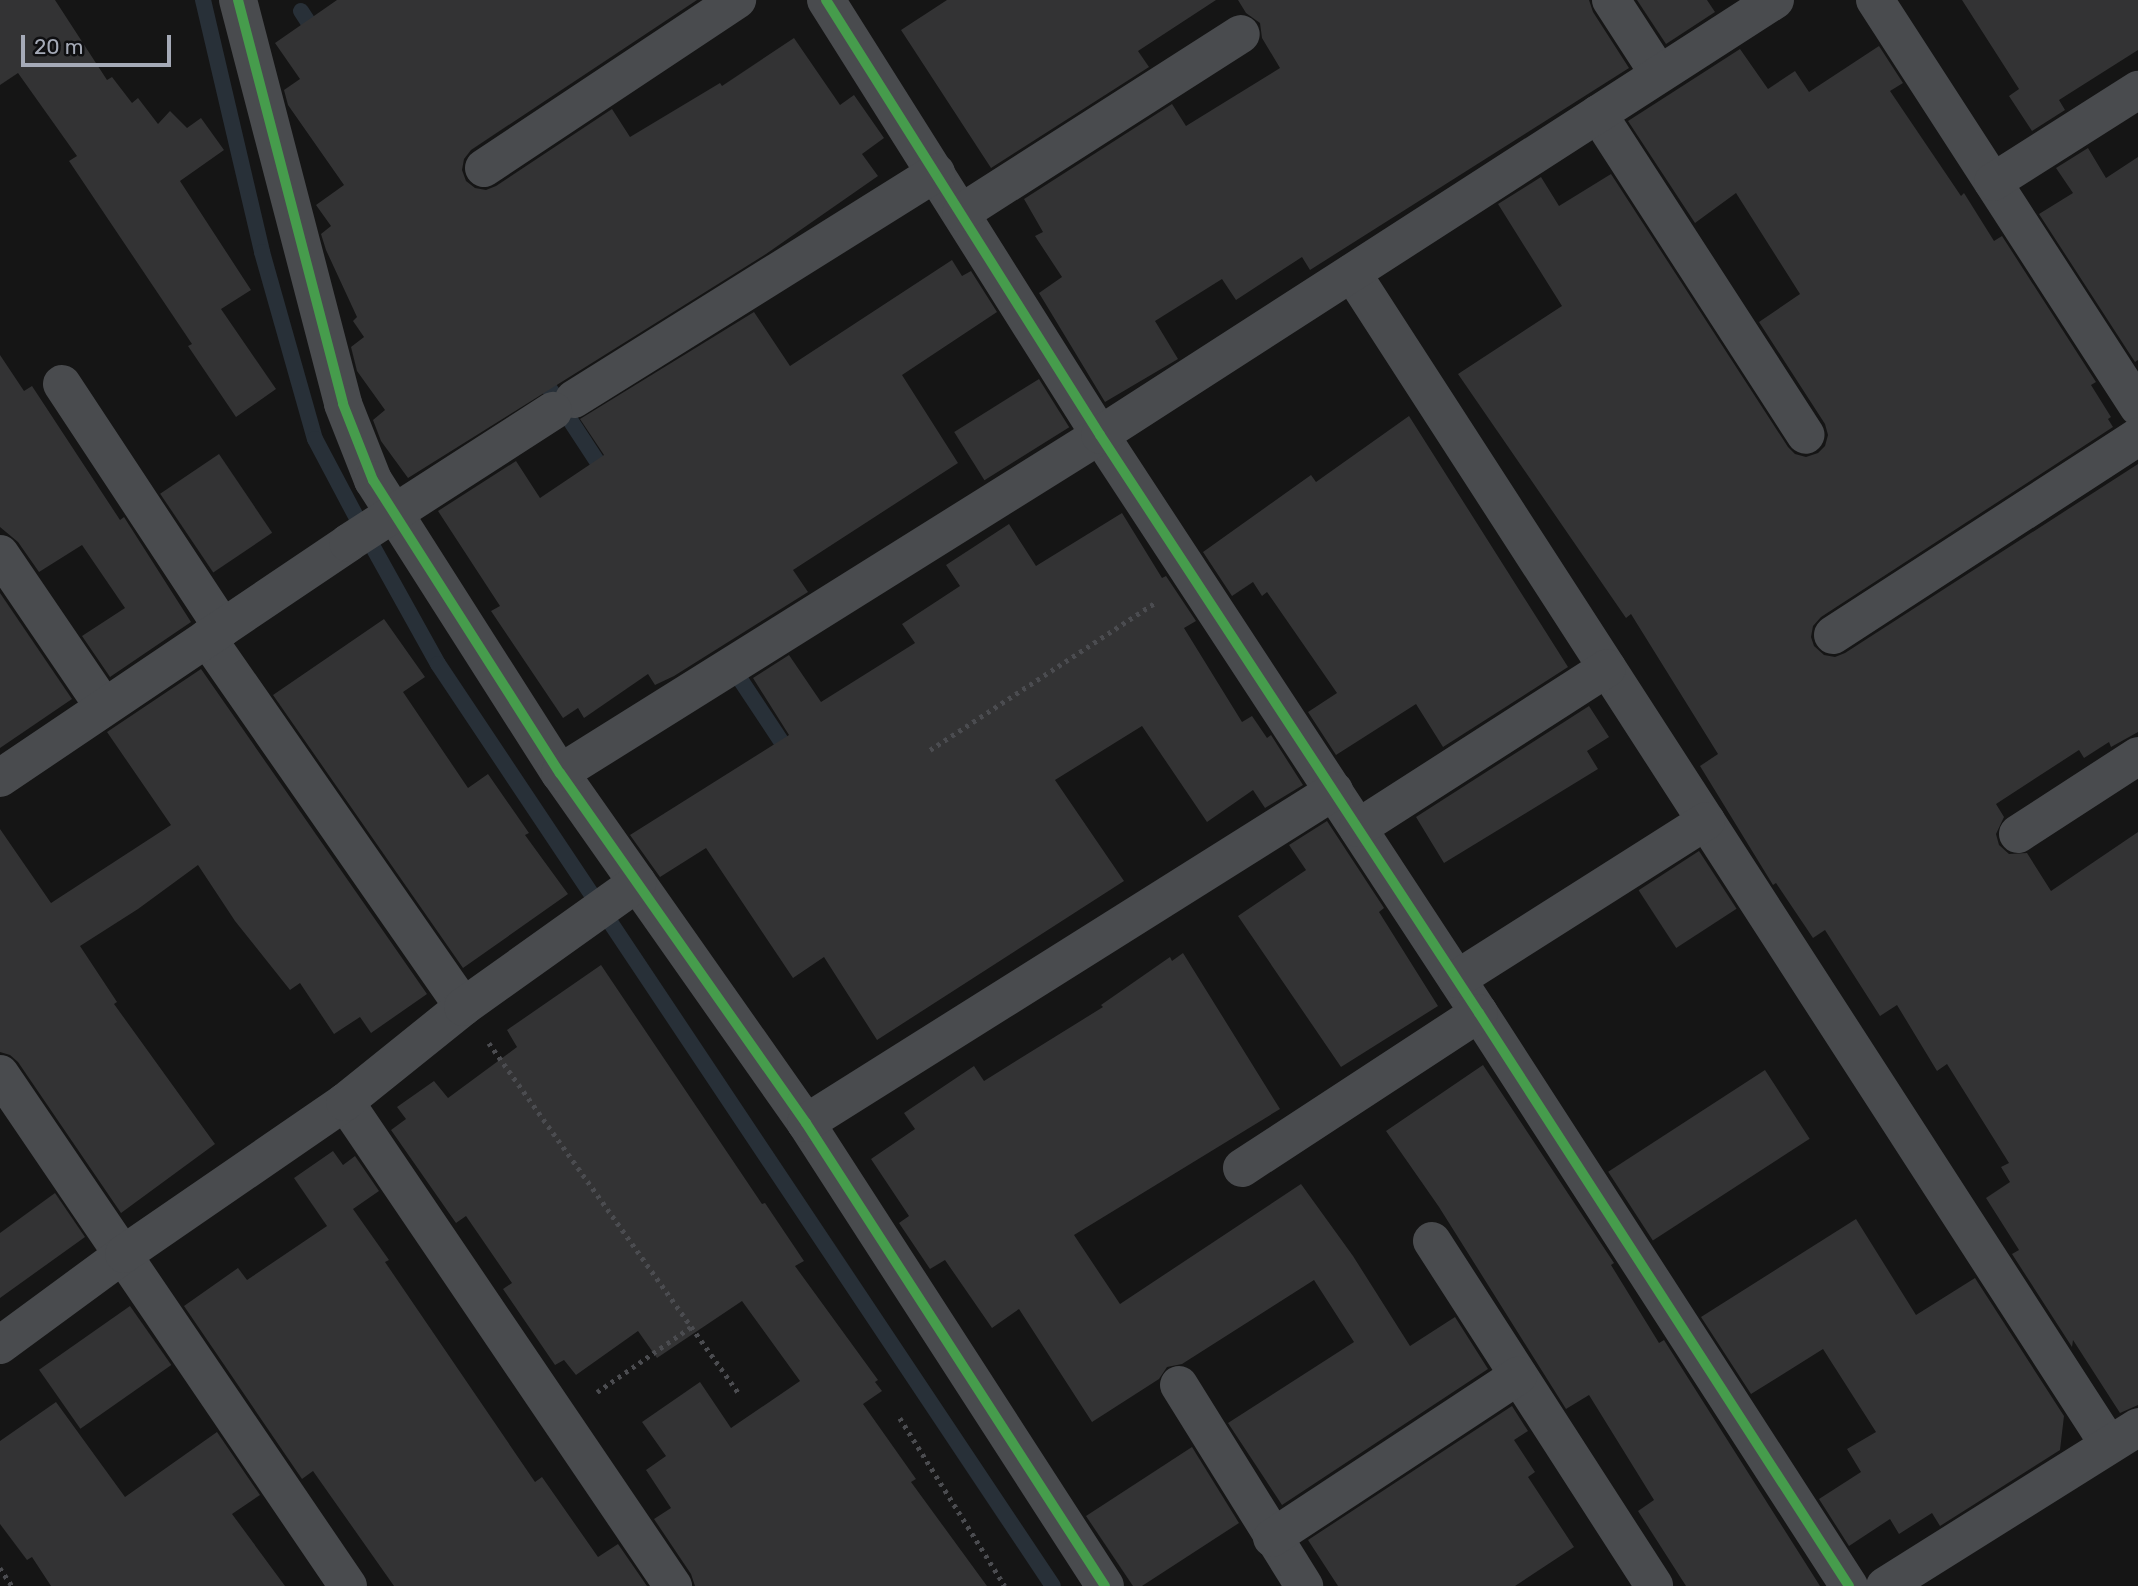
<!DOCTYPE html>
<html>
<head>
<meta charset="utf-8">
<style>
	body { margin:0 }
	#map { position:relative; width:2138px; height:1586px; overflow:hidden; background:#151515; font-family:Rubik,sans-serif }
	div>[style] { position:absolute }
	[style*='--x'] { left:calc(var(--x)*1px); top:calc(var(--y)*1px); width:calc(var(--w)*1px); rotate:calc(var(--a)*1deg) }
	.stream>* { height:16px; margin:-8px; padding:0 8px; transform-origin:8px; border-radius:8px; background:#283038 }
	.building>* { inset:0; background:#333334; transform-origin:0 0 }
	.path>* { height:4.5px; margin-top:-2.25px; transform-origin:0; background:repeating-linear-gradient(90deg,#4b4c50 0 3.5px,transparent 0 8.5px) }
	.minor>* { height:38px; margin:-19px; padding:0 19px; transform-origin:19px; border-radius:19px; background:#494b4e }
	.cycleway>* { height:10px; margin:-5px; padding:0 5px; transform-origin:5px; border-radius:5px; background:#469c4c }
	span { translate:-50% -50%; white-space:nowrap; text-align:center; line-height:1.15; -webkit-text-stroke:5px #0f0f11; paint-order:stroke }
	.scale { position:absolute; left:21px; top:35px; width:150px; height:32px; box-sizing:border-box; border:4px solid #a5aab7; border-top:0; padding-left:9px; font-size:21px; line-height:24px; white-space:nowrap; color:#a5aab7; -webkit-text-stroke:5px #0f0f11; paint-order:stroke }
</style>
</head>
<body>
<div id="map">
	<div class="stream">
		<div style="--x:203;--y:0;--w:259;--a:76.8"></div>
		<div style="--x:262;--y:252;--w:194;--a:74.2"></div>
		<div style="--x:315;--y:439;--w:94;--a:62.1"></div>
		<div style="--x:359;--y:522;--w:162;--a:60.9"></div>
		<div style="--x:438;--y:664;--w:1108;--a:56.3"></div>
		<div style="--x:301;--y:11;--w:31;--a:57"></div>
		<div style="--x:538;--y:371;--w:128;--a:56.8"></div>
		<div style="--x:730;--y:664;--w:110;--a:56.5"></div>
	</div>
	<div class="building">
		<div style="clip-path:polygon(0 0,55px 0,107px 80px,112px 77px,132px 103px,138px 98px,158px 124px,170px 111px,187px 128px,201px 118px,224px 150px,180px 181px,251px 290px,221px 309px,276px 389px,236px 417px,188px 346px,192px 344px,69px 161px,77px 156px,18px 73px,0 85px)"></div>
		<div style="clip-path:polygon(337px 0,697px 0,471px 150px,464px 159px,462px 170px,466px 181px,475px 188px,486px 190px,496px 186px,612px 109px,630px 137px,720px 83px,722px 86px,794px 38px,840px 105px,854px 95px,884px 138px,862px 154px,878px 176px,766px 254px,408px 478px,381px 441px,373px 420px,385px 410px,357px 371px,351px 347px,364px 337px,353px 321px,357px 317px,326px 250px,321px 234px,331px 226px,316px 205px,344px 185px,288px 105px,284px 90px,300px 79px,275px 43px)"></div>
		<div style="clip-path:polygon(947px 0,1216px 0,1138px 51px,1149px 67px,991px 168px,901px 30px)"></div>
		<div style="clip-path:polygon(1238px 0,1589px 0,1593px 12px,1629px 68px,1310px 270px,1302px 257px,1236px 300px,1222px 279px,1155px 321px,1178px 359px,1105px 402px,1039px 293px,1062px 277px,1035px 236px,1043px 232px,1024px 199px,1172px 104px,1186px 126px,1280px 68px,1262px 38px,1260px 23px,1246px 13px)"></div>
		<div style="clip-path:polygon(1637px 0,1707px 0,1715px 12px,1666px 44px)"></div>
		<div style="clip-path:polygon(1962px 0,2138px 0,2138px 50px,2059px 100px,2065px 110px,2032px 131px,2009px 96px,2019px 89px)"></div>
		<div style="clip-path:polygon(1879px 46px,1903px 83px,1890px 91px,1961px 196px,1964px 193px,1994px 241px,2002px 236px,2096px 382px,2091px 385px,2111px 417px,2108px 419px,2113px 427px,1821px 617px,1813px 626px,1811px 637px,1814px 646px,1824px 655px,1835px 657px,1845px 653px,2138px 464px,2138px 732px,2111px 747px,2109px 742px,2084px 758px,2079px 750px,1996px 804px,2004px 817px,1996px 834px,1999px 845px,2009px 854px,2027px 853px,2051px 891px,2138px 832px,2138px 1405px,2120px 1413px,2073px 1340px,2072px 1347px,2012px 1254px,2019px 1250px,1986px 1198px,2010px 1182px,2001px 1167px,2009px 1163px,1947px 1064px,1937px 1071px,1897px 1005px,1880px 1016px,1825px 930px,1813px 938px,1776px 883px,1773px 885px,1700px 766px,1718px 754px,1631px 614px,1626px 618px,1458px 374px,1562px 306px,1498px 204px,1541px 177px,1559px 206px,1611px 174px,1788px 447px,1795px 454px,1806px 457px,1818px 453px,1825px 446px,1828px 435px,1825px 424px,1759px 322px,1800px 294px,1736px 193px,1695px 223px,1628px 121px,1740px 49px,1768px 89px,1795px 71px,1809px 92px)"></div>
		<div style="clip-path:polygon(2088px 148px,2106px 178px,2138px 157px,2138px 360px,2135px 362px,2039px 214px,2073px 193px,2056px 168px)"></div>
		<div style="clip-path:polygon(952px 260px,962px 276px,971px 271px,997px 312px,902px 375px,958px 463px,793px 570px,808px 592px,674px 676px,655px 685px,648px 674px,584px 718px,578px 708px,563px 718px,491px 611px,500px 606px,438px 511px,516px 461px,540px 498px,604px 455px,580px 419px,754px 312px,790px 366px)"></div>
		<div style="clip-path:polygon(0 355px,24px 391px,32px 386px,120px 520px,124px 517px,191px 622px,110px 677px,82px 636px,125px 608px,82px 545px,39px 572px,18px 542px,0 527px)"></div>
		<div style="left:1039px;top:379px;width:57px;height:100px;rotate:58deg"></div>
		<div style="clip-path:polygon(1409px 416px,1568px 667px,1443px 747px,1416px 704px,1336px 755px,1308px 712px,1337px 693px,1267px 592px,1262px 596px,1253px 582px,1232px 596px,1203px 552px,1311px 475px,1316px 482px)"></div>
		<div style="left:219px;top:454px;width:95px;height:71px;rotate:56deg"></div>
		<div style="clip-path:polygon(1122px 513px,1162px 578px,1166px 576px,1196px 621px,1184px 628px,1242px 722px,1252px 716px,1267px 738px,1271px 735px,1303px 785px,1265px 808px,1253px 790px,1207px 822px,1142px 726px,1055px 780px,1124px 881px,877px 1040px,824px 957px,793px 978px,706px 848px,660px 877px,630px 835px,789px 735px,753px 678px,789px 655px,821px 702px,915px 643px,902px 624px,960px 586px,946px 565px,1009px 524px,1036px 566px)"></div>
		<div style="clip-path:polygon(0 593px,72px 699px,0 748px)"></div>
		<div style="clip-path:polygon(384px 619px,425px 677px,403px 692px,468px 788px,488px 774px,529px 833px,525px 835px,568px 894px,463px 968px,273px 695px)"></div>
		<div style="clip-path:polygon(201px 669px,427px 994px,371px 1033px,360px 1017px,334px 1034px,300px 983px,290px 990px,235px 921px,198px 865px,138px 909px,80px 946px,117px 1002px,114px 1004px,215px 1144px,121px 1213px,18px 1062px,10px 1055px,0 1052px,0 829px,51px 903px,171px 825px,107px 732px)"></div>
		<div style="clip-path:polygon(1589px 706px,1609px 737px,1587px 751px,1598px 769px,1444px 863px,1416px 817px)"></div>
		<div style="clip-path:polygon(1327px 821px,1384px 908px,1379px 912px,1438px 1006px,1341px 1067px,1238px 916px,1306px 870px,1289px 845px)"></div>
		<div style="left:1699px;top:851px;width:69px;height:72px;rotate:57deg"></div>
		<div style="clip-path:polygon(1183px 953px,1280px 1109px,1074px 1235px,1120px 1304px,1301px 1184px,1353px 1256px,1410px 1346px,1455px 1317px,1488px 1369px,1282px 1505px,1228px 1423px,1354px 1342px,1314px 1280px,1182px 1364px,1167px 1367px,1159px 1379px,1092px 1422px,1019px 1309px,992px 1328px,945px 1260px,930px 1269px,899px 1223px,909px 1216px,871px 1159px,915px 1129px,904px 1113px,974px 1066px,984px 1081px,1103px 1007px,1101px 1005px,1170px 957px,1172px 961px)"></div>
		<div style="clip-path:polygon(601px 965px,762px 1204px,765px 1203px,804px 1261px,795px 1266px,878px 1380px,875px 1382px,882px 1391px,863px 1404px,916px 1479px,911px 1482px,987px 1586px,695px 1586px,691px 1574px,654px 1519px,671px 1508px,646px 1470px,666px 1456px,642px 1422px,700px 1382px,731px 1428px,800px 1381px,742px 1301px,657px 1358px,638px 1331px,576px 1375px,564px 1360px,555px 1365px,503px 1289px,512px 1283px,466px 1216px,456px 1223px,391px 1130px,406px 1119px,397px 1107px,434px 1081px,448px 1098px,517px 1047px,507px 1030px)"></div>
		<div style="clip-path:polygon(1483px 1065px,1614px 1263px,1611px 1265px,1659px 1343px,1664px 1340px,1820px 1586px,1686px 1586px,1638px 1511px,1654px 1500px,1589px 1395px,1566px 1409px,1439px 1207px,1386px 1131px)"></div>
		<div style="left:1765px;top:1070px;width:82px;height:187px;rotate:57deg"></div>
		<div style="clip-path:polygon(333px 1151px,343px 1165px,355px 1156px,379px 1191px,353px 1209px,389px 1260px,385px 1262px,535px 1482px,542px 1477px,598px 1557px,618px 1544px,647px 1586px,394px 1586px,313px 1471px,302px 1479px,184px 1306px,238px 1268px,247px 1280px,327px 1226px,294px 1178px)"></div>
		<div style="clip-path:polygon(55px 1193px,85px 1237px,0 1298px,0 1233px)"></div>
		<div style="clip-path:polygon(1856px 1219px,1916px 1315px,1975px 1278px,2064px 1416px,2060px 1450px,1940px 1526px,1932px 1513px,1899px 1534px,1890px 1519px,1849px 1546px,1819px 1499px,1861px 1472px,1847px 1449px,1876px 1432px,1823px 1349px,1751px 1394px,1701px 1317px)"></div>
		<div style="left:130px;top:1306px;width:72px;height:111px;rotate:55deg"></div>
		<div style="clip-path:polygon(56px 1402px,125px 1497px,217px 1432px,260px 1495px,232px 1514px,285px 1586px,51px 1586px,32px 1557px,27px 1560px,0 1524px,0 1441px)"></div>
		<div style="clip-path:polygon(1512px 1406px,1528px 1431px,1514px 1440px,1535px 1472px,1528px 1477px,1574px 1547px,1515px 1586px,1338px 1586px,1308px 1540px)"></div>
		<div style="clip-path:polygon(1192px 1447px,1239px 1523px,1142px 1586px,1133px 1586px,1086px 1516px)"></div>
	</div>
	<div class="path">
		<div style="--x:930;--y:750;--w:269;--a:-33.2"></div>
		<div style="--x:489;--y:1043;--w:432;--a:54.5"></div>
		<div style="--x:597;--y:1392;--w:114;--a:-34.7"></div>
		<div style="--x:900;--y:1418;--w:198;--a:58"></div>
		<div style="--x:0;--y:1568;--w:22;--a:56"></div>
	</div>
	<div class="minor">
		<div style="--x:238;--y:0;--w:417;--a:75.4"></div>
		<div style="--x:343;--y:404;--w:82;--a:68.5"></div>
		<div style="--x:373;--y:480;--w:348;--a:57.5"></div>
		<div style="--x:560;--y:773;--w:428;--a:54.9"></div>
		<div style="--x:806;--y:1123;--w:551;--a:57.15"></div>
		<div style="--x:826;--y:0;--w:514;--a:57.79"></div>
		<div style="--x:1100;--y:435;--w:691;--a:56.75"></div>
		<div style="--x:1479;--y:1013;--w:682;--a:57.15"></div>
		<div style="--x:1611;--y:0;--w:88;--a:57"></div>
		<div style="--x:1875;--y:0;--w:485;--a:57.1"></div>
		<div style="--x:1598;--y:114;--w:382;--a:57.1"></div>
		<div style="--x:484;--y:168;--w:304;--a:-33.6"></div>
		<div style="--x:1993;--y:182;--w:172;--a:-32.4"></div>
		<div style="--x:961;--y:213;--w:332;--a:-32.6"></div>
		<div style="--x:1352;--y:273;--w:1395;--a:57.14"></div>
		<div style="--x:62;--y:384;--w:292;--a:56.6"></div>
		<div style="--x:574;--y:399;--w:427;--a:-32"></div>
		<div style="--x:0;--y:554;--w:185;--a:55.8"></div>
		<div style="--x:1833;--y:635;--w:364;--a:-33"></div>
		<div style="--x:207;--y:638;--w:449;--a:55.2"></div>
		<div style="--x:560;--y:773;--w:637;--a:-32.04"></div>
		<div style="--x:1100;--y:435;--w:803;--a:-32.8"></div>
		<div style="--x:0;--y:778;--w:420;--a:-34"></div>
		<div style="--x:348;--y:543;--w:244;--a:-32.8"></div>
		<div style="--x:1358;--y:828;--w:296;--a:-32.7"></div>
		<div style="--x:2018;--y:834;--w:143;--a:-33"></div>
		<div style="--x:1457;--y:979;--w:295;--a:-32.4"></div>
		<div style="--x:0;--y:1074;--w:619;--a:55.8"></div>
		<div style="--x:345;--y:1102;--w:585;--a:55.88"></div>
		<div style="--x:806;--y:1123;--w:624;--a:-32.16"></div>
		<div style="--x:1242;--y:1168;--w:283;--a:-33.2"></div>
		<div style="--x:1432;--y:1241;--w:410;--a:57.2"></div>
		<div style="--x:0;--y:1345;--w:154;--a:-36.3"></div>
		<div style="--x:124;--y:1254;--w:268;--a:-34.5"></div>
		<div style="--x:345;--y:1102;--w:151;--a:-38.8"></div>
		<div style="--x:463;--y:1007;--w:214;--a:-35.5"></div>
		<div style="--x:1179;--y:1385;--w:237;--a:58.1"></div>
		<div style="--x:1272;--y:1538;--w:295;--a:-33.4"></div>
		<div style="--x:1885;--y:1586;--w:299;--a:-32.1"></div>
	</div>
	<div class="cycleway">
		<div style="--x:238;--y:0;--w:417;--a:75.4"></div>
		<div style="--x:343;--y:404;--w:82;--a:68.5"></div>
		<div style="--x:373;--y:480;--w:348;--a:57.5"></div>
		<div style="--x:560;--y:773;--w:428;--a:54.9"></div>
		<div style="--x:806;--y:1123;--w:551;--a:57.15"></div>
		<div style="--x:826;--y:0;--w:514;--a:57.79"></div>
		<div style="--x:1100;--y:435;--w:691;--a:56.75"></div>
		<div style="--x:1479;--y:1013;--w:682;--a:57.15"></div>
	</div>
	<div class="scale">20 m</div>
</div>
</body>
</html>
